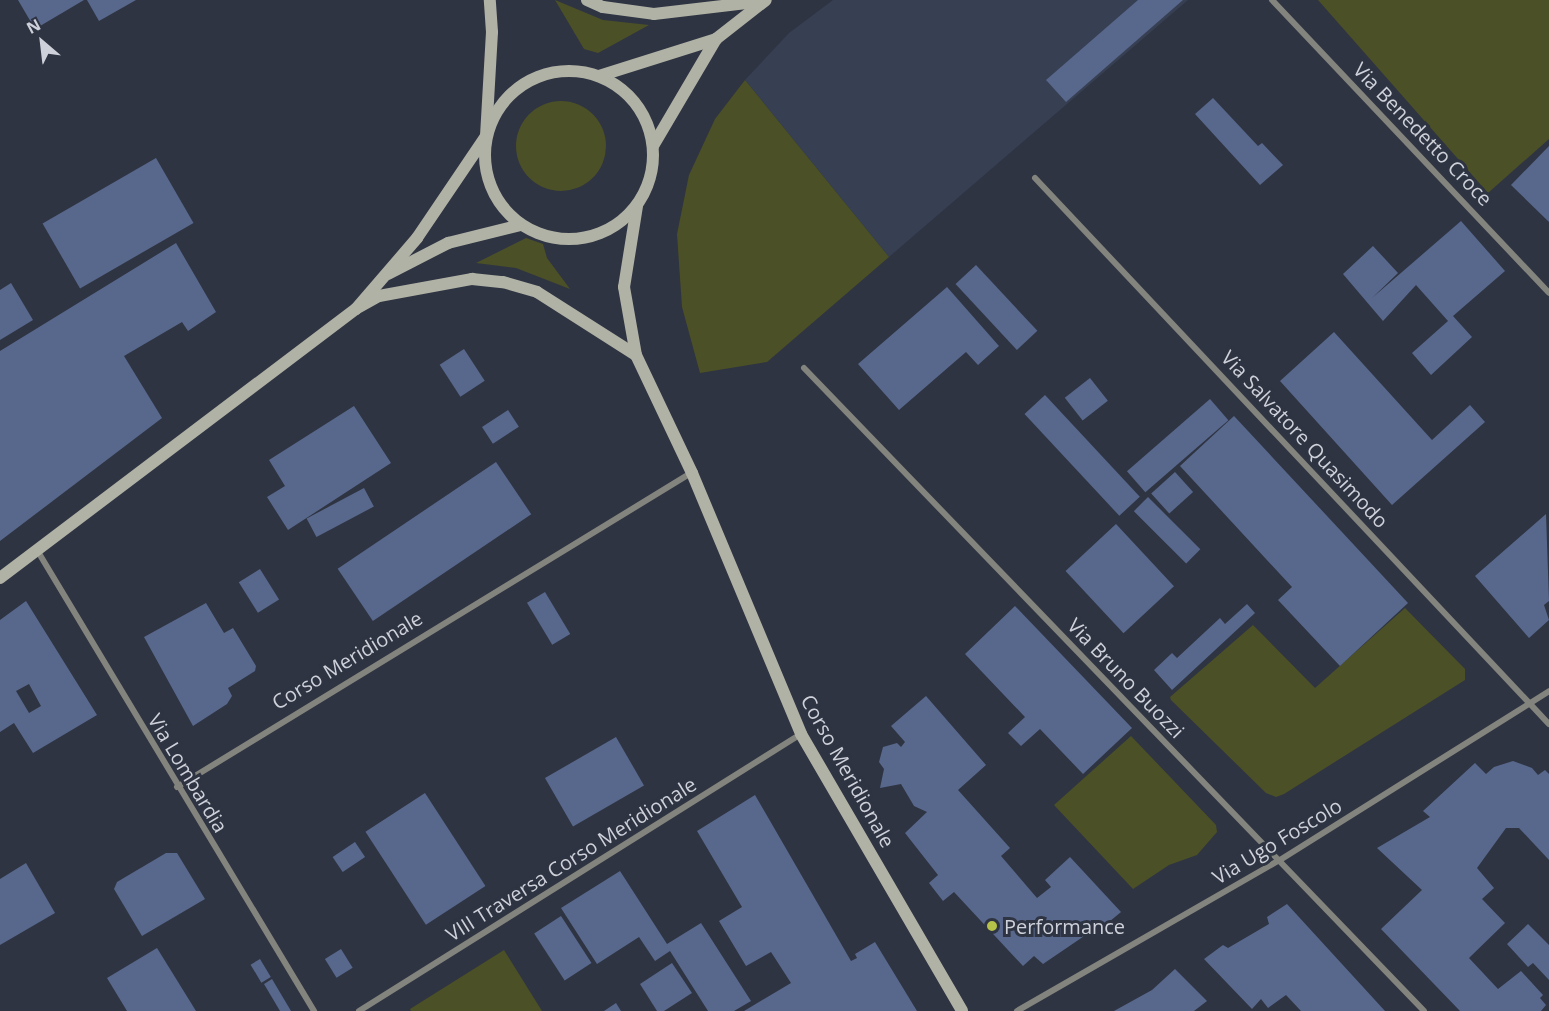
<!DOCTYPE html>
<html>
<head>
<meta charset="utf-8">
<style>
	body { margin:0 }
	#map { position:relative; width:1549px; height:1011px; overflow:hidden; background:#2e3442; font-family:"Open Sans",sans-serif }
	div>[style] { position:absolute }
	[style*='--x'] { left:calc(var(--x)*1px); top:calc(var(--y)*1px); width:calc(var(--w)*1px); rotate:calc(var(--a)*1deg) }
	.built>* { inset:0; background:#373f52 }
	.green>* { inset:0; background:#4b5026 }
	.round { border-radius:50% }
	.building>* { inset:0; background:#58678c; transform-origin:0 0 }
	.street>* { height:6px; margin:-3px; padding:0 3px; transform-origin:3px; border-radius:3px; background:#83847d }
	.secondary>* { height:12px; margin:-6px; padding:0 6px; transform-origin:6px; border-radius:6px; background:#b0b2a5 }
	.secondary>.ring { margin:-6px; padding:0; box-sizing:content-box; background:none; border:12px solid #b0b2a5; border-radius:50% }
	.dots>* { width:16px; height:16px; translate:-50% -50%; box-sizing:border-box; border:3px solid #2e3442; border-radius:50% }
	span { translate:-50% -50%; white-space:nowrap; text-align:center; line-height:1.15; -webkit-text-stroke:6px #2e3442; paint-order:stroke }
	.street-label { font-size:20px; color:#ced1da }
	.poi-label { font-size:20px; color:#ced1da }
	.left { translate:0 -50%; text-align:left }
	.north { position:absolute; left:12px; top:12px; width:60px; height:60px; -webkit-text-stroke:4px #2e3442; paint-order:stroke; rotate:332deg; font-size:16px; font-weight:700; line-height:24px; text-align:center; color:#ced1da }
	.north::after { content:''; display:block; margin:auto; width:21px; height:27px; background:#ced1da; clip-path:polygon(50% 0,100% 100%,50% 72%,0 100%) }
</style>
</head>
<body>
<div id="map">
	<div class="built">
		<div style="clip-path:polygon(833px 0,1188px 0,889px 257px,745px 80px,789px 33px)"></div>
	</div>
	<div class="green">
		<div style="clip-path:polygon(555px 0,603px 20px,649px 25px,598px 53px,584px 49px)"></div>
		<div style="clip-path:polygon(1318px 0,1549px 0,1549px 139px,1488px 193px)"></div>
		<div style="clip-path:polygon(745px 80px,889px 257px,767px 362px,700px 373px,682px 307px,677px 234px,689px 175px,715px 119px)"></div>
		<div class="round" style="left:516px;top:101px;width:90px;height:90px"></div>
		<div style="clip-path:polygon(526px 238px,543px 244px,547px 258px,570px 289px,516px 268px,476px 263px)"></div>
		<div style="clip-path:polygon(1405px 608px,1465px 669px,1465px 680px,1284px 794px,1276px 797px,1266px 793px,1171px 700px,1170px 697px,1253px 625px,1315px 688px)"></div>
		<div style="clip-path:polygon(1131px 736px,1216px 825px,1217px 832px,1197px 855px,1169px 865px,1133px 889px,1054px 805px)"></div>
		<div style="clip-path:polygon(504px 950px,542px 1011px,411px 1011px,410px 1009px)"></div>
	</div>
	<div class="building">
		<div style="clip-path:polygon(18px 0,84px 0,35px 29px)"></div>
		<div style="clip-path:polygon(87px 0,136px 0,99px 21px)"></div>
		<div style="clip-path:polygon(1138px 0,1183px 0,1066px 102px,1046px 80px)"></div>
		<div style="clip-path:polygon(1213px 98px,1258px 146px,1262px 143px,1283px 165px,1260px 185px,1195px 114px)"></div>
		<div style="clip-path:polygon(1549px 146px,1549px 222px,1511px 185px)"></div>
		<div style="left:156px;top:158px;width:75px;height:131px;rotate:60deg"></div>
		<div style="clip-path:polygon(1461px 221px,1505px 271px,1453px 316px,1472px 337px,1431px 375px,1412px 353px,1448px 321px,1416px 285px,1383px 321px,1343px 274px,1373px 246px,1398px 273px,1372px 298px)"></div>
		<div style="clip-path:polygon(176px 243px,216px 312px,188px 331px,182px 322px,124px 356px,162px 418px,0 541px,0 351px)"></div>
		<div style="left:976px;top:265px;width:90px;height:28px;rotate:47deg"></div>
		<div style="clip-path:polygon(11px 283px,33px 320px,0 340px,0 290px)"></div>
		<div style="clip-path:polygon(947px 287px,999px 346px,978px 365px,966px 352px,899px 410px,858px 364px)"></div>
		<div style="clip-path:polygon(1334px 332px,1432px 440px,1470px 405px,1485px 422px,1392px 505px,1280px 381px)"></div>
		<div style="left:464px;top:349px;width:38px;height:29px;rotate:57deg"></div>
		<div style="left:1090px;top:378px;width:29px;height:32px;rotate:52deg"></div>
		<div style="left:1045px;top:395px;width:139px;height:28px;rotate:47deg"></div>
		<div style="left:1210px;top:399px;width:28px;height:110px;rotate:49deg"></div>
		<div style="clip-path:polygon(354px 406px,391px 463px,288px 530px,267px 497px,285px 486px,269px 460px)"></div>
		<div style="left:508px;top:410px;width:20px;height:31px;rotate:57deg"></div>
		<div style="clip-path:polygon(1234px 416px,1408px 603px,1340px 666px,1278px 600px,1292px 587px,1180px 466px)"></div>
		<div style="left:496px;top:462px;width:63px;height:191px;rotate:56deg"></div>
		<div style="left:1175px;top:472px;width:27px;height:32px;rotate:48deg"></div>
		<div style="left:364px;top:488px;width:21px;height:65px;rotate:62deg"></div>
		<div style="left:1148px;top:497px;width:74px;height:20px;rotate:45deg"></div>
		<div style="clip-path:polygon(1546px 514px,1549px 601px,1544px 605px,1549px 620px,1529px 638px,1475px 576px)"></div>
		<div style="left:1116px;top:524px;width:85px;height:69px;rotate:47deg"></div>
		<div style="left:260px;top:569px;width:36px;height:25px;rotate:58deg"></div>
		<div style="left:545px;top:592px;width:49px;height:21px;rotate:59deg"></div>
		<div style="clip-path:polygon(evenodd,26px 601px,97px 715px,33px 753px,14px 723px,0 732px,0 620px,26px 601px,29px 684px,41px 706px,29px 713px,16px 691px,29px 684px)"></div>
		<div style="clip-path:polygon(206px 603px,224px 633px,233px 628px,256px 666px,255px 671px,228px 688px,232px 696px,227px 704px,193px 726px,144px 637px)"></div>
		<div style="clip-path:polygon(1247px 604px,1255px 613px,1172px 690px,1154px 670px,1172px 653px,1177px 658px,1220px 618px,1225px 624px)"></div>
		<div style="clip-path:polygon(1015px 606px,1132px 728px,1083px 774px,1040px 729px,1021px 746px,1008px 733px,1025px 717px,965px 654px)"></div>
		<div style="clip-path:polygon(926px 696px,986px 765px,958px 790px,1010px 848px,1001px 856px,1037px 898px,1051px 887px,1045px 880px,1070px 857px,1121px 912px,1098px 931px,1096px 928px,1043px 964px,1034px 956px,1023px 966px,954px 892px,943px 901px,929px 883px,938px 875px,905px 833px,927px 812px,914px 806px,901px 784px,880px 788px,884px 769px,879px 762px,883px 747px,897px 743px,901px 747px,905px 742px,891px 726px)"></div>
		<div style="left:616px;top:737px;width:56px;height:82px;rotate:60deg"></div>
		<div style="clip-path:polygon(1513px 761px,1532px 768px,1538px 775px,1545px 770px,1549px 774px,1549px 860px,1519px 828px,1506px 828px,1477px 868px,1494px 888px,1482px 899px,1505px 923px,1469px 958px,1498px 989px,1521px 971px,1543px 995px,1540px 998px,1546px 1005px,1541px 1011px,1460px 1011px,1381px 929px,1422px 890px,1377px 848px,1430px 817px,1423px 811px,1475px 763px,1486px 774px,1494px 767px)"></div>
		<div style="left:425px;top:793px;width:111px;height:71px;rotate:57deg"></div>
		<div style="clip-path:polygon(755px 795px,851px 961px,857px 958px,855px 954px,875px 942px,917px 1011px,744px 1011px,791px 983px,771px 952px,746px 966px,719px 921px,742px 907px,697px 831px)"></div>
		<div style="left:355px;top:842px;width:18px;height:27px;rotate:56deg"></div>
		<div style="clip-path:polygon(166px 853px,177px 853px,205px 899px,142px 936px,114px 889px,117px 882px)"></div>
		<div style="clip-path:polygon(26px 863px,55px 913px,0 945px,0 879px)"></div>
		<div style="clip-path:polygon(620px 871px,667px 944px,701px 923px,751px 1001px,734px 1011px,708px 1011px,670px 951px,655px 961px,639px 937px,597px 964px,561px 908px)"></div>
		<div style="clip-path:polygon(1287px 904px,1385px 1011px,1301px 1011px,1286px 995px,1268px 1008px,1261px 999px,1252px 1009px,1204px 959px,1223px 945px,1228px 948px,1269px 924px,1267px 917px)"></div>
		<div style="left:561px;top:916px;width:56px;height:32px;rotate:57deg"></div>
		<div style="clip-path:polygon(1528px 924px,1549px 945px,1549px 980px,1533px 963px,1528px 967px,1507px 944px)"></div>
		<div style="clip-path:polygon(157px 948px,196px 1011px,127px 1011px,107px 978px)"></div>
		<div style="left:341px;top:949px;width:22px;height:19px;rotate:58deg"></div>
		<div style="left:260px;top:959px;width:21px;height:11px;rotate:59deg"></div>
		<div style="clip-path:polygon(672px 963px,692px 993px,664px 1011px,657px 1011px,640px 984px)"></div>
		<div style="clip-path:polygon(1175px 969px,1207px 1001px,1194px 1011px,1114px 1011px,1152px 990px)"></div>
		<div style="clip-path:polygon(272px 979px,291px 1011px,280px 1011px,264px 984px)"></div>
		<div style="clip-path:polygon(616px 1003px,621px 1011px,604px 1011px)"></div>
	</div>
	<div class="street">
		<div style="--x:1272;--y:0;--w:403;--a:46.6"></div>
		<div style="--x:1035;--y:178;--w:750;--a:46.73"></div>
		<div style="--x:804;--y:368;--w:893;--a:46.04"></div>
		<div style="--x:37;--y:550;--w:538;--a:59"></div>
		<div style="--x:177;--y:787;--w:602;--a:-31.42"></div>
		<div style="--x:359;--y:1011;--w:522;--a:-32.08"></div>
		<div style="--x:1017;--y:1011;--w:303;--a:-29.9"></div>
		<div style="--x:1280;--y:860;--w:318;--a:-32.1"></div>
	</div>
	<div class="secondary">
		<div style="--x:587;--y:0;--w:17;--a:24"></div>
		<div style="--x:603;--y:7;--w:51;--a:7.8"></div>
		<div style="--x:654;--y:14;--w:111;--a:-6.7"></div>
		<div class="ring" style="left:485px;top:71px;width:156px;height:156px"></div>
		<div style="--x:599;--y:76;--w:123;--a:-17.5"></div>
		<div style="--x:716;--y:39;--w:63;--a:-38"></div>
		<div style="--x:653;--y:146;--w:124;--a:-59.5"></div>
		<div style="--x:637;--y:206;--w:82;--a:99.1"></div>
		<div style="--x:624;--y:287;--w:69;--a:80"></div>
		<div style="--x:636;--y:355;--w:131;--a:64.6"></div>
		<div style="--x:692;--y:473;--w:283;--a:67.3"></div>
		<div style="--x:801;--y:734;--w:320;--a:59.8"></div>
		<div style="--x:388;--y:274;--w:68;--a:-27.3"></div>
		<div style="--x:448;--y:243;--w:75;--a:-13.9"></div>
		<div style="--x:359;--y:307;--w:23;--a:-29"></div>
		<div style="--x:379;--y:296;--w:95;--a:-10.4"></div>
		<div style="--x:472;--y:279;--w:31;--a:6"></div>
		<div style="--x:503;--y:282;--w:35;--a:16"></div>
		<div style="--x:537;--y:292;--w:117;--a:32.5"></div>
		<div style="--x:0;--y:578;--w:446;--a:-37.1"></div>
		<div style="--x:356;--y:309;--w:94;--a:-49.3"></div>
		<div style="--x:417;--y:238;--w:123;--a:-55.9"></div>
		<div style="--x:486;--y:136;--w:104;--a:-86.7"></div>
		<div style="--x:492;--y:32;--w:32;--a:-94"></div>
	</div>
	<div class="dots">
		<div style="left:992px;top:926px;background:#b6c149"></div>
	</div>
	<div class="street-label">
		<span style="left:1423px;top:134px;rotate:46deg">Via Benedetto Croce</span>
		<span style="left:1305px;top:439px;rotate:47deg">Via Salvatore Quasimodo</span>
		<span style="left:347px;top:660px;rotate:-31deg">Corso Meridionale</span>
		<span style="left:1126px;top:678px;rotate:46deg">Via Bruno Buozzi</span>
		<span style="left:848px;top:771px;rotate:61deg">Corso Meridionale</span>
		<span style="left:188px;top:773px;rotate:59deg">Via Lombardia</span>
		<span style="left:1277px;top:841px;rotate:-31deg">Via Ugo Foscolo</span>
		<span style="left:571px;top:859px;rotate:-32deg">VIII Traversa Corso Meridionale</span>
	</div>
	<div class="poi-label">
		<span class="left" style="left:1004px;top:926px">Performance</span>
	</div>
	<div class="north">N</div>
</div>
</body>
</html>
